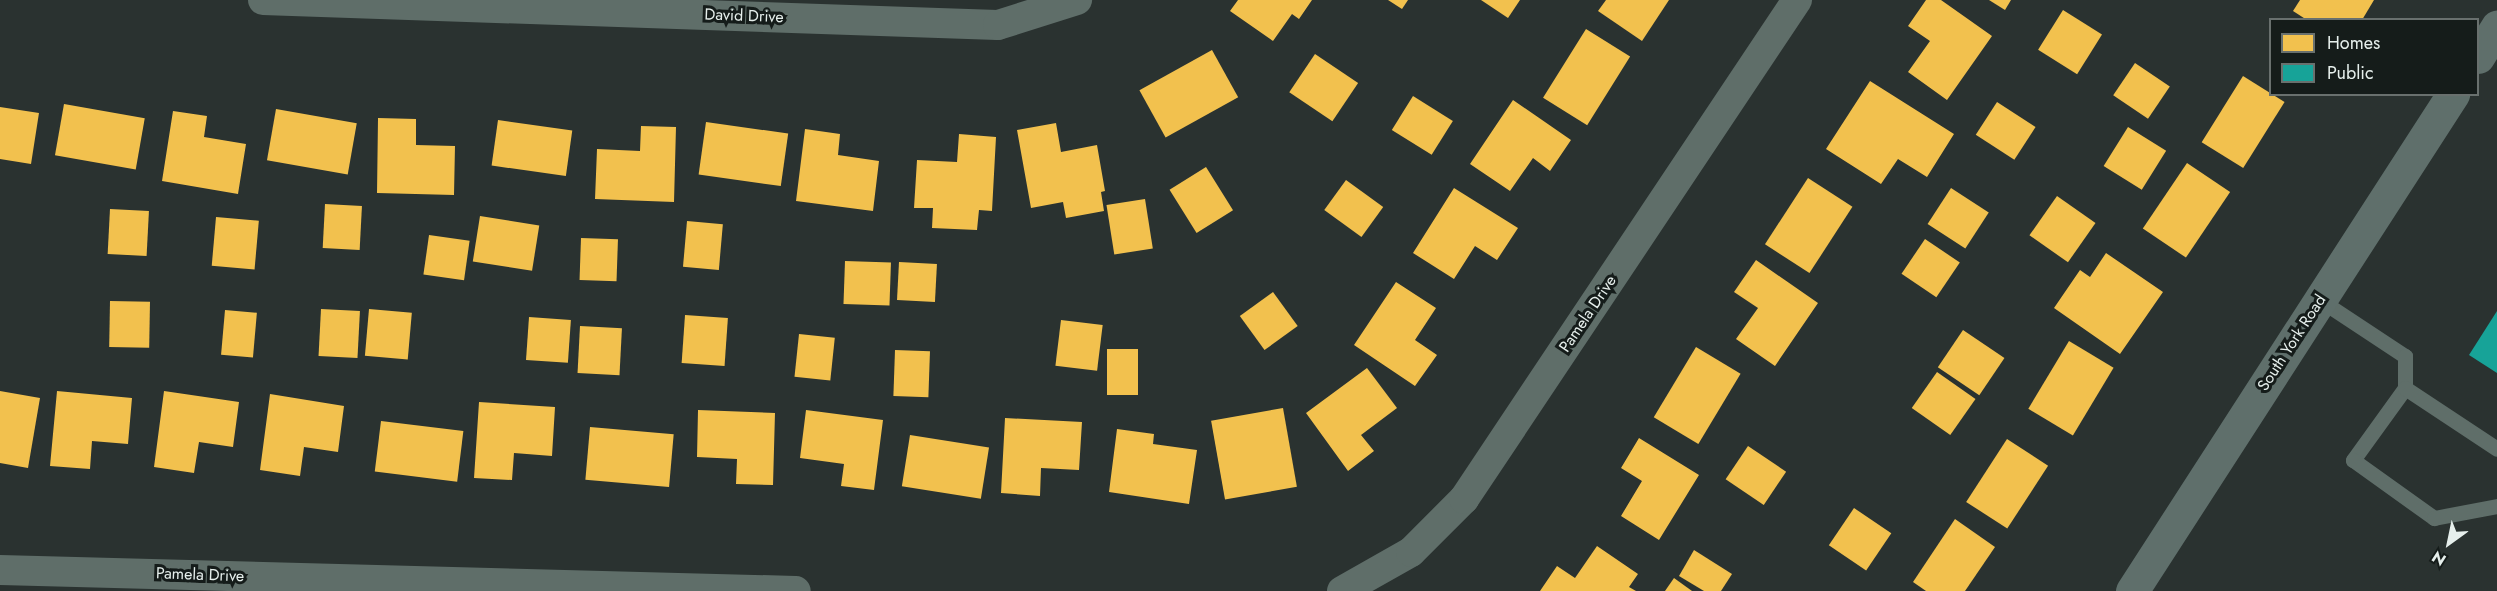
<!DOCTYPE html>
<html>
<head>
<meta charset="utf-8">
<style>
	body { margin:0 }
	#map { position:relative; width:2497px; height:591px; overflow:hidden; background:#2a3230; font-family:Jost,sans-serif }
	div>[style] { position:absolute }
	[style*='--x'] { left:calc(var(--x)*1px); top:calc(var(--y)*1px); width:calc(var(--w)*1px); rotate:calc(var(--a)*1deg) }
	.homes>* { inset:0; background:#f2c14e; transform-origin:0 0 }
	.public>* { inset:0; background:#17a398 }
	.service>* { height:15px; margin:-7.5px; padding:0 7.5px; transform-origin:7.5px; border-radius:7.5px; background:#5f6e69 }
	.minor>* { height:30px; margin:-15px; padding:0 15px; transform-origin:15px; border-radius:15px; background:#5f6e69 }
	.secondary>* { height:33px; margin:-16.5px; padding:0 16.5px; transform-origin:16.5px; border-radius:16.5px; background:#5f6f6b }
	span { translate:-50% -50%; white-space:nowrap; text-align:center; line-height:1.15; -webkit-text-stroke:6px #151c1a; paint-order:stroke }
	.street-label { font-size:16px; color:#e6efec }
	.legend { position:absolute; left:2269px; top:18px; width:210px; height:78px; box-sizing:border-box; background:#151c1a; border:2px solid #69706e; margin:0; padding:8px 10px; list-style:none; font-size:18px; color:#e6efec }
	.legend li { display:flex; align-items:center; gap:12px; height:30px }
	.legend b { width:30px; border:2px solid #69706e }
	.north { position:absolute; left:2419px; top:513px; width:60px; height:60px; -webkit-text-stroke:4px #151c1a; paint-order:stroke; rotate:213deg; font-size:16px; font-weight:700; line-height:24px; text-align:center; color:#e6efec }
	.north::after { content:''; display:block; margin:auto; width:21px; height:27px; background:#e6efec; clip-path:polygon(50% 0,100% 100%,50% 72%,0 100%) }
</style>
</head>
<body>
<div id="map">
	<div class="homes">
		<div style="clip-path:polygon(1238px 0,1312px 0,1299px 19px,1292px 14px,1273px 41px,1230px 11px)"></div>
		<div style="clip-path:polygon(1388px 0,1408px 0,1402px 9px)"></div>
		<div style="clip-path:polygon(1481px 0,1520px 0,1508px 18px)"></div>
		<div style="clip-path:polygon(1606px 0,1669px 0,1642px 41px,1598px 11px)"></div>
		<div style="clip-path:polygon(1926px 0,1941px 0,1992px 36px,1947px 100px,1908px 72px,1930px 41px,1908px 26px)"></div>
		<div style="clip-path:polygon(1989px 0,2011px 0,2005px 10px)"></div>
		<div style="clip-path:polygon(2300px 0,2374px 0,2362px 20px,2307px 20px,2293px 11px)"></div>
		<div style="left:2063px;top:10px;width:46px;height:47px;rotate:32deg"></div>
		<div style="left:1586px;top:29px;width:52px;height:81px;rotate:32deg"></div>
		<div style="left:1212px;top:50px;width:54px;height:83px;rotate:61deg"></div>
		<div style="left:1315px;top:54px;width:52px;height:46px;rotate:34deg"></div>
		<div style="left:2135px;top:63px;width:42px;height:39px;rotate:34deg"></div>
		<div style="left:2243px;top:76px;width:49px;height:78px;rotate:32deg"></div>
		<div style="clip-path:polygon(1870px 81px,1954px 134px,1927px 177px,1898px 159px,1881px 184px,1826px 149px)"></div>
		<div style="left:1413px;top:96px;width:47px;height:40px;rotate:32deg"></div>
		<div style="clip-path:polygon(1513px 100px,1571px 140px,1550px 171px,1533px 158px,1510px 191px,1470px 164px)"></div>
		<div style="left:1997px;top:102px;width:46px;height:39px;rotate:33deg"></div>
		<div style="left:64px;top:104px;width:82px;height:52px;rotate:10deg"></div>
		<div style="clip-path:polygon(0 107px,39px 113px,31px 164px,0 159px)"></div>
		<div style="left:276px;top:109px;width:82px;height:52px;rotate:10deg"></div>
		<div style="clip-path:polygon(173px 111px,207px 116px,204px 137px,246px 144px,238px 194px,162px 181px)"></div>
		<div style="clip-path:polygon(378px 118px,416px 119px,416px 145px,455px 146px,454px 195px,377px 193px)"></div>
		<div style="left:498px;top:120px;width:75px;height:46px;rotate:8deg"></div>
		<div style="left:706px;top:122px;width:83px;height:53px;rotate:8deg"></div>
		<div style="clip-path:polygon(1056px 123px,1061px 152px,1097px 145px,1105px 191px,1101px 192px,1104px 211px,1066px 218px,1063px 202px,1031px 208px,1017px 130px)"></div>
		<div style="clip-path:polygon(641px 126px,676px 127px,674px 202px,595px 199px,597px 149px,640px 151px)"></div>
		<div style="left:2128px;top:127px;width:45px;height:46px;rotate:32deg"></div>
		<div style="clip-path:polygon(805px 129px,840px 134px,838px 155px,879px 161px,873px 211px,796px 201px)"></div>
		<div style="clip-path:polygon(959px 134px,996px 137px,992px 211px,979px 210px,977px 230px,932px 228px,933px 208px,914px 208px,917px 160px,957px 162px)"></div>
		<div style="left:2187px;top:163px;width:52px;height:79px;rotate:34deg"></div>
		<div style="left:1206px;top:167px;width:51px;height:43px;rotate:58deg"></div>
		<div style="left:1808px;top:178px;width:53px;height:79px;rotate:33deg"></div>
		<div style="left:1346px;top:180px;width:46px;height:37px;rotate:36deg"></div>
		<div style="clip-path:polygon(1454px 188px,1518px 228px,1497px 260px,1475px 246px,1454px 279px,1413px 253px)"></div>
		<div style="left:1951px;top:188px;width:45px;height:43px;rotate:33deg"></div>
		<div style="left:2057px;top:196px;width:47px;height:48px;rotate:35deg"></div>
		<div style="left:1145px;top:199px;width:50px;height:39px;rotate:81deg"></div>
		<div style="left:325px;top:204px;width:37px;height:44px;rotate:3deg"></div>
		<div style="left:110px;top:209px;width:39px;height:45px;rotate:3deg"></div>
		<div style="left:480px;top:216px;width:60px;height:46px;rotate:9deg"></div>
		<div style="left:216px;top:217px;width:43px;height:49px;rotate:5deg"></div>
		<div style="left:687px;top:221px;width:36px;height:46px;rotate:5deg"></div>
		<div style="left:429px;top:235px;width:41px;height:40px;rotate:8deg"></div>
		<div style="left:581px;top:238px;width:37px;height:42px;rotate:2deg"></div>
		<div style="left:1925px;top:239px;width:42px;height:42px;rotate:34deg"></div>
		<div style="clip-path:polygon(2106px 253px,2163px 292px,2120px 354px,2054px 308px,2080px 270px,2090px 277px)"></div>
		<div style="clip-path:polygon(1756px 260px,1818px 303px,1775px 366px,1736px 339px,1758px 308px,1734px 292px)"></div>
		<div style="left:845px;top:261px;width:46px;height:43px;rotate:2deg"></div>
		<div style="left:899px;top:262px;width:38px;height:38px;rotate:3deg"></div>
		<div style="clip-path:polygon(1396px 282px,1436px 308px,1415px 340px,1437px 355px,1415px 386px,1354px 345px)"></div>
		<div style="left:1273px;top:292px;width:42px;height:41px;rotate:54deg"></div>
		<div style="left:110px;top:301px;width:40px;height:46px;rotate:1deg"></div>
		<div style="left:321px;top:309px;width:39px;height:47px;rotate:3deg"></div>
		<div style="left:369px;top:309px;width:43px;height:47px;rotate:5deg"></div>
		<div style="left:225px;top:310px;width:32px;height:45px;rotate:5deg"></div>
		<div style="left:685px;top:315px;width:43px;height:48px;rotate:4deg"></div>
		<div style="left:529px;top:317px;width:42px;height:43px;rotate:4deg"></div>
		<div style="left:1061px;top:320px;width:42px;height:46px;rotate:7deg"></div>
		<div style="left:580px;top:326px;width:42px;height:47px;rotate:3deg"></div>
		<div style="left:1963px;top:330px;width:50px;height:45px;rotate:34deg"></div>
		<div style="left:799px;top:334px;width:36px;height:43px;rotate:6deg"></div>
		<div style="left:2069px;top:341px;width:52px;height:79px;rotate:31deg"></div>
		<div style="left:1696px;top:347px;width:52px;height:82px;rotate:31deg"></div>
		<div style="left:1107px;top:349px;width:31px;height:46px"></div>
		<div style="left:895px;top:350px;width:35px;height:46px;rotate:2deg"></div>
		<div style="clip-path:polygon(1367px 368px,1397px 408px,1361px 435px,1374px 451px,1348px 471px,1306px 413px)"></div>
		<div style="left:1937px;top:372px;width:47px;height:44px;rotate:35deg"></div>
		<div style="clip-path:polygon(0 391px,40px 398px,28px 468px,0 463px)"></div>
		<div style="clip-path:polygon(57px 391px,132px 398px,128px 444px,92px 441px,90px 469px,50px 466px)"></div>
		<div style="clip-path:polygon(164px 391px,239px 402px,233px 447px,199px 442px,194px 473px,154px 467px)"></div>
		<div style="clip-path:polygon(270px 394px,344px 406px,338px 452px,304px 447px,300px 476px,260px 470px)"></div>
		<div style="clip-path:polygon(479px 402px,555px 407px,552px 456px,514px 453px,512px 480px,474px 478px)"></div>
		<div style="left:1283px;top:408px;width:80px;height:73px;rotate:80deg"></div>
		<div style="clip-path:polygon(698px 410px,775px 413px,773px 485px,736px 484px,737px 459px,697px 457px)"></div>
		<div style="clip-path:polygon(806px 410px,883px 420px,874px 490px,841px 486px,844px 464px,800px 458px)"></div>
		<div style="clip-path:polygon(1005px 418px,1082px 422px,1079px 470px,1041px 468px,1040px 496px,1001px 493px)"></div>
		<div style="left:381px;top:421px;width:83px;height:51px;rotate:7deg"></div>
		<div style="left:590px;top:427px;width:84px;height:53px;rotate:5deg"></div>
		<div style="clip-path:polygon(1117px 429px,1154px 434px,1153px 444px,1197px 450px,1189px 504px,1109px 492px)"></div>
		<div style="left:910px;top:435px;width:80px;height:52px;rotate:9deg"></div>
		<div style="clip-path:polygon(1639px 438px,1699px 475px,1659px 540px,1621px 516px,1642px 481px,1621px 468px)"></div>
		<div style="left:2007px;top:439px;width:49px;height:75px;rotate:33deg"></div>
		<div style="left:1748px;top:446px;width:46px;height:40px;rotate:34deg"></div>
		<div style="left:1854px;top:508px;width:45px;height:45px;rotate:34deg"></div>
		<div style="clip-path:polygon(1955px 519px,1995px 547px,1965px 591px,1926px 591px,1913px 582px)"></div>
		<div style="clip-path:polygon(1597px 546px,1638px 574px,1629px 587px,1636px 591px,1540px 591px,1557px 566px,1575px 578px)"></div>
		<div style="clip-path:polygon(1694px 550px,1732px 574px,1721px 591px,1704px 591px,1679px 576px)"></div>
		<div style="clip-path:polygon(1674px 578px,1692px 591px,1665px 591px)"></div>
	</div>
	<div class="public">
		<div style="clip-path:polygon(2497px 311px,2497px 373px,2469px 355px)"></div>
	</div>
	<div class="service">
		<div style="--x:2320;--y:300;--w:102;--a:33.4"></div>
		<div style="--x:2405;--y:356;--w:32;--a:90"></div>
		<div style="--x:2405;--y:388;--w:89;--a:125.8"></div>
		<div style="--x:2353;--y:460;--w:100;--a:35.6"></div>
		<div style="--x:2434;--y:518;--w:64;--a:-10.8"></div>
		<div style="--x:2405;--y:388;--w:110;--a:33.5"></div>
	</div>
	<div class="minor">
		<div style="--x:263;--y:0;--w:735;--a:1.95"></div>
		<div style="--x:998;--y:25;--w:83;--a:-17.6"></div>
		<div style="--x:0;--y:570;--w:796;--a:1.51"></div>
		<div style="--x:1342;--y:591;--w:79;--a:-29.5"></div>
		<div style="--x:1411;--y:552;--w:75;--a:-45"></div>
		<div style="--x:1464;--y:499;--w:600;--a:-56.28"></div>
	</div>
	<div class="secondary">
		<div style="--x:2478;--y:57;--w:36;--a:-58"></div>
		<div style="--x:2132;--y:591;--w:592;--a:-57.14"></div>
	</div>
	<div class="street-label">
		<span style="left:744px;top:16px;rotate:2deg">David Drive</span>
		<span style="left:1588px;top:314px;rotate:-56deg">Pamela Drive</span>
		<span style="left:2292px;top:343px;rotate:-57deg">South York Road</span>
		<span style="left:200px;top:575px;rotate:2deg">Pamela Drive</span>
	</div>
	<ul class="legend">
	<li><b style="height:16px;background:#f2c14e"></b>Homes</li>
	<li><b style="height:16px;background:#17a398"></b>Public</li>
	</ul>
	<div class="north">N</div>
</div>
</body>
</html>
